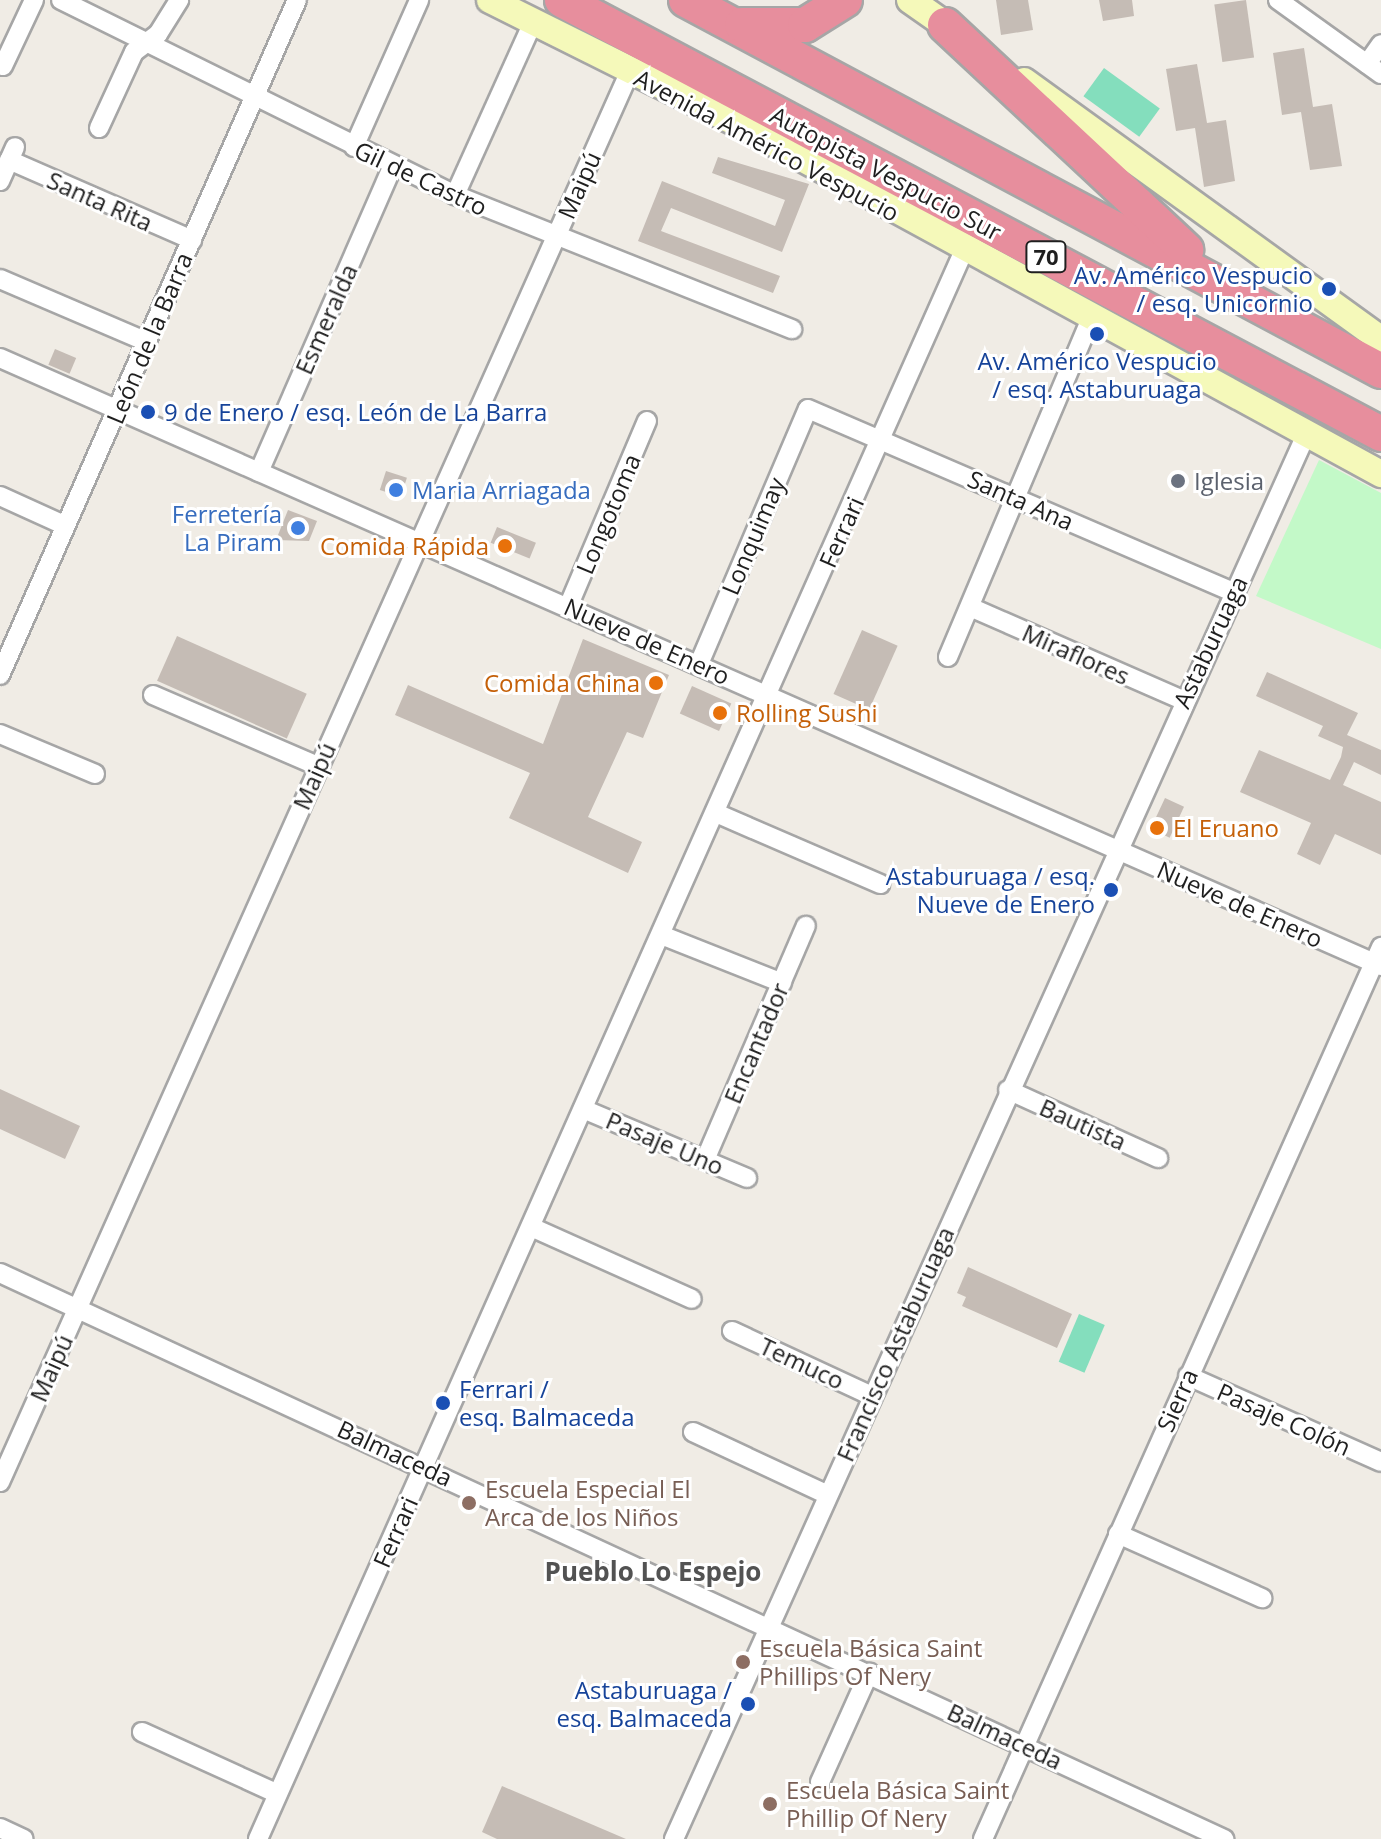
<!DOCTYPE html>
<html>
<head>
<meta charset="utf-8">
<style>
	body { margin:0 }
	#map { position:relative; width:1381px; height:1839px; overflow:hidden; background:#f0ece5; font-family:"Open Sans",sans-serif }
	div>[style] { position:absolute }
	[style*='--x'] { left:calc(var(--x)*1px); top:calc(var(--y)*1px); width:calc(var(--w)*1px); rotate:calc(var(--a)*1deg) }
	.park>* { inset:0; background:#c3f9c8 }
	.pitch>* { inset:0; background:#84debd; transform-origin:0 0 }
	.building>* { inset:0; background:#c5bcb5; transform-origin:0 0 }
	.roads { filter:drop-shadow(2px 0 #a6a6a6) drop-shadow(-2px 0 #a6a6a6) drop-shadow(0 2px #a6a6a6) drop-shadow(0 -2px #a6a6a6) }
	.street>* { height:18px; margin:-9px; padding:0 9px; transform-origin:9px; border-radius:9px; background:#fff }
	.secondary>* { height:26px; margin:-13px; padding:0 13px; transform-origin:13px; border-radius:13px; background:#f5f9ba }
	.highway>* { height:34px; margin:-17px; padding:0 17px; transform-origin:17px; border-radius:17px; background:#e78e9d }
	.dots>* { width:22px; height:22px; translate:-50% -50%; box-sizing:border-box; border:4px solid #fff; border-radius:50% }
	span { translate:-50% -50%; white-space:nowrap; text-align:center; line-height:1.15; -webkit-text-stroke:6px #fff; paint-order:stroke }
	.shield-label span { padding:2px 6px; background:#fff; border:2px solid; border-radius:6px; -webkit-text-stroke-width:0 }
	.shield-label { font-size:22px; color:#1f1f1f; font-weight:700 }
	.street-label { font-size:24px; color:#1f1f1f }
	.transit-label { font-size:24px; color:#164399 }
	.right { translate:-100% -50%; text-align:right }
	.left { translate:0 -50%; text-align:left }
	.worship-label { font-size:24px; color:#5b616d }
	.shop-label { font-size:24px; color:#366cbe }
	.food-label { font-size:24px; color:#c56008 }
	.education-label { font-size:24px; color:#785e54 }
	.neighbourhood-label { font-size:26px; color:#525252; font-weight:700 }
</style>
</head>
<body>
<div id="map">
	<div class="park">
		<div style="clip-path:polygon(1319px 460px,1381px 493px,1381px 649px,1256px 596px)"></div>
	</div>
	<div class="pitch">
		<div style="left:1104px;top:68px;width:69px;height:35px;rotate:36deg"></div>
		<div style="left:1079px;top:1314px;width:28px;height:52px;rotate:23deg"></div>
	</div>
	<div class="building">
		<div style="clip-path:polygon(996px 0,1028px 0,1033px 30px,1001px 35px)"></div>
		<div style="clip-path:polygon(1099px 0,1132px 0,1134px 16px,1103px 21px)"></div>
		<div style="left:1246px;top:0;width:58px;height:32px;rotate:82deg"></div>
		<div style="clip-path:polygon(1304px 48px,1313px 107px,1332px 104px,1342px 166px,1310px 170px,1301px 112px,1282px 115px,1273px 53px)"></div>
		<div style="clip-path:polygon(1197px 64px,1207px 123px,1226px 120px,1235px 181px,1204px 187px,1195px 128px,1176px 131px,1166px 69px)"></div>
		<div style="clip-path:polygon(718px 157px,809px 184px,782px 252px,671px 208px,661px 231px,780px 276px,773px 293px,638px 241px,662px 181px,775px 226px,785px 200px,712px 173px)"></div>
		<div style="left:55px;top:349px;width:23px;height:17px;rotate:23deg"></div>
		<div style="left:386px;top:471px;width:22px;height:20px;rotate:18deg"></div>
		<div style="clip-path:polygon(288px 510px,317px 521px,309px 541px,276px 540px)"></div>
		<div style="left:497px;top:527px;width:42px;height:17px;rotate:22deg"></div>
		<div style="left:862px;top:630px;width:39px;height:70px;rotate:24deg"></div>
		<div style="left:177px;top:636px;width:142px;height:49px;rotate:24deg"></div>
		<div style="clip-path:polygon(583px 639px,669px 675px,643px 738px,627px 732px,588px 817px,642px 842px,628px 873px,509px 818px,530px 773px,395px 715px,408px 685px,543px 744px)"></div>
		<div style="clip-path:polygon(1267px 672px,1358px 713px,1347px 735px,1381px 750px,1381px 775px,1354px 762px,1343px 785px,1381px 802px,1381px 855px,1335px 834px,1320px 865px,1297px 854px,1311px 823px,1240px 792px,1259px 750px,1330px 780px,1341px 757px,1343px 747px,1318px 736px,1323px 726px,1256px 696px)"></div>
		<div style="left:692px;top:686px;width:43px;height:30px;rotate:24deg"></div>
		<div style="left:1165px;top:798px;width:21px;height:34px;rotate:25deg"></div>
		<div style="clip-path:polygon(0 1089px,80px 1126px,65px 1159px,0 1129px)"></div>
		<div style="clip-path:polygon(968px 1267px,1072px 1314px,1057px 1348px,962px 1306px,966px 1297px,957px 1293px)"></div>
		<div style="clip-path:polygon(502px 1786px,626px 1839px,497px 1839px,482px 1832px)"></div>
	</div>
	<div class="roads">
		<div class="street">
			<div style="--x:61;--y:0;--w:440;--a:26.3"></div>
			<div style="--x:455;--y:195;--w:363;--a:21.7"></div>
			<div style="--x:1278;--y:0;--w:127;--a:35.7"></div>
			<div style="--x:1367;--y:64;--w:24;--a:-55"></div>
			<div style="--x:3;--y:66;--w:73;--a:-64.8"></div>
			<div style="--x:99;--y:128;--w:84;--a:-65.3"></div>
			<div style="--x:134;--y:52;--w:30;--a:-37"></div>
			<div style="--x:158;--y:34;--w:40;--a:-58"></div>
			<div style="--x:354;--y:147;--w:161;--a:-66.1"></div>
			<div style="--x:9;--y:160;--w:200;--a:23.6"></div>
			<div style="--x:0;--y:181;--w:37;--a:-66"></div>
			<div style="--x:455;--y:195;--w:190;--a:-65.7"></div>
			<div style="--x:0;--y:279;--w:160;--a:23.2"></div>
			<div style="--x:0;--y:358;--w:1509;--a:23.76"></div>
			<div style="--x:259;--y:472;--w:334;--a:-66.4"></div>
			<div style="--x:0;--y:496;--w:72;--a:24.4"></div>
			<div style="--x:568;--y:607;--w:202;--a:-67"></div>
			<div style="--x:970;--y:607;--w:232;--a:23.6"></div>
			<div style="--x:948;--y:657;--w:368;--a:-67.1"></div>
			<div style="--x:699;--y:664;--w:277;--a:-66.9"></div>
			<div style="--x:808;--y:409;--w:463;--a:23.3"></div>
			<div style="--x:0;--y:675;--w:737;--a:-66.25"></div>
			<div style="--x:153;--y:695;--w:180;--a:23.3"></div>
			<div style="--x:0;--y:734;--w:103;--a:22.8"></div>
			<div style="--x:716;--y:813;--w:179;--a:23.4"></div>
			<div style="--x:661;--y:935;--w:130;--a:21.6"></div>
			<div style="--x:1008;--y:1090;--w:165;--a:24.4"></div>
			<div style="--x:583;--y:1109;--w:178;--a:22.8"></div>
			<div style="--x:705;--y:1160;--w:255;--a:-66.7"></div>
			<div style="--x:531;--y:1227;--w:176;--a:24.1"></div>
			<div style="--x:0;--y:1273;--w:1349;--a:24.82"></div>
			<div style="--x:732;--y:1331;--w:154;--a:24.9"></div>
			<div style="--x:1188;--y:1376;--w:211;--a:24"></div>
			<div style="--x:693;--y:1432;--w:149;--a:25"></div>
			<div style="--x:0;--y:1482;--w:1545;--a:-65.94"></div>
			<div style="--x:1118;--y:1534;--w:158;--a:24"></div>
			<div style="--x:142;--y:1732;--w:149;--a:24.5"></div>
			<div style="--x:820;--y:1782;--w:120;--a:-65.8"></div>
			<div style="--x:0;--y:1828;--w:26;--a:25"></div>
			<div style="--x:258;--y:1839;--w:1739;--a:-66.04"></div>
			<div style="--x:674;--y:1839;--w:1540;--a:-65.77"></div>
			<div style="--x:983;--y:1839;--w:977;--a:-65.95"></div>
		</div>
		<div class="secondary">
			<div style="--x:490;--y:0;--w:283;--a:26.5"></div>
			<div style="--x:743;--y:126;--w:727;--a:28.61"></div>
			<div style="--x:910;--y:0;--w:61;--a:35"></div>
			<div style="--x:1024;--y:81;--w:440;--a:35.9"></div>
		</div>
		<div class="highway">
			<div style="--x:562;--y:0;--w:927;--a:27.92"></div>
			<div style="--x:686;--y:0;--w:788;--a:28.09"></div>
			<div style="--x:742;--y:25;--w:63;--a:0"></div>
			<div style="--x:805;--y:25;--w:47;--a:-32"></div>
			<div style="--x:945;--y:25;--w:330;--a:43"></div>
		</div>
	</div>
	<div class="dots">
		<div style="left:1329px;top:289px;background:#1a4fb4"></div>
		<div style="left:1097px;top:334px;background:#1a4fb4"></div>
		<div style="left:148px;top:412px;background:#1a4fb4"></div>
		<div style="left:1178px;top:481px;background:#6b7280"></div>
		<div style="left:396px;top:490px;background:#3f7fe0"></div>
		<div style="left:298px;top:528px;background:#3f7fe0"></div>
		<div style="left:505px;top:546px;background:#e8710a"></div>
		<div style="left:656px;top:683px;background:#e8710a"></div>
		<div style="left:720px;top:713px;background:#e8710a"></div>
		<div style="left:1157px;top:828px;background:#e8710a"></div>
		<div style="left:1111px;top:890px;background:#1a4fb4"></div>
		<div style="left:443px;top:1403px;background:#1a4fb4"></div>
		<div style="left:469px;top:1503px;background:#8d6e63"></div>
		<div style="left:743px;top:1662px;background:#8d6e63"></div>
		<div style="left:748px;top:1704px;background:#1a4fb4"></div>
		<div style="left:770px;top:1804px;background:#8d6e63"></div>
	</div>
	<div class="shield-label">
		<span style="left:1046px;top:257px">70</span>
	</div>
	<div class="street-label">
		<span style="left:767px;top:145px;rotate:28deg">Avenida Américo Vespucio</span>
		<span style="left:886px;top:173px;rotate:28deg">Autopista Vespucio Sur</span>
		<span style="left:421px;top:178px;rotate:25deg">Gil de Castro</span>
		<span style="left:579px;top:185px;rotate:-66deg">Maipú</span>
		<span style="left:100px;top:201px;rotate:24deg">Santa Rita</span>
		<span style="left:326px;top:319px;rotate:-66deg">Esmeralda</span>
		<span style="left:149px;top:338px;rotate:-67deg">León de la Barra</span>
		<span style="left:1021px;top:500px;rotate:24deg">Santa Ana</span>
		<span style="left:608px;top:514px;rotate:-67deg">Longotoma</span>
		<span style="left:841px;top:532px;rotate:-66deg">Ferrari</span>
		<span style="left:753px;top:536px;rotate:-67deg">Lonquimay</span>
		<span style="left:647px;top:641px;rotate:24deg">Nueve de Enero</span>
		<span style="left:1210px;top:642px;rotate:-65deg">Astaburuaga</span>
		<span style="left:1076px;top:654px;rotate:24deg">Miraflores</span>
		<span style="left:314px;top:776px;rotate:-66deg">Maipú</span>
		<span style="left:1240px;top:904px;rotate:24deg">Nueve de Enero</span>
		<span style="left:756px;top:1043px;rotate:-67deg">Encantador</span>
		<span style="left:1083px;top:1124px;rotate:24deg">Bautista</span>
		<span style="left:665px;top:1143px;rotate:23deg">Pasaje Uno</span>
		<span style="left:895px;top:1344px;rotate:-66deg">Francisco Astaburuaga</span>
		<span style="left:802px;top:1363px;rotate:25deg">Temuco</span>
		<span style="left:51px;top:1368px;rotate:-66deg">Maipú</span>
		<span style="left:1177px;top:1400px;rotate:-66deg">Sierra</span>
		<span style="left:1284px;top:1419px;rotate:24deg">Pasaje Colón</span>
		<span style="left:395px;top:1453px;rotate:25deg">Balmaceda</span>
		<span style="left:395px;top:1532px;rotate:-66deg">Ferrari</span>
		<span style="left:1005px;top:1736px;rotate:25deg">Balmaceda</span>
	</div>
	<div class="transit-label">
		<span class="right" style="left:1313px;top:289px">Av. Américo Vespucio<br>/ esq. Unicornio</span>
		<span style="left:1097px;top:375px">Av. Américo Vespucio<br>/ esq. Astaburuaga</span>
		<span class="left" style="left:164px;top:412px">9 de Enero / esq. León de La Barra</span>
		<span class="right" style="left:1095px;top:890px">Astaburuaga / esq.<br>Nueve de Enero</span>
		<span class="left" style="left:459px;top:1403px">Ferrari /<br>esq. Balmaceda</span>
		<span class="right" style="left:732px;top:1704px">Astaburuaga /<br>esq. Balmaceda</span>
	</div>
	<div class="worship-label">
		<span class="left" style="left:1194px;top:481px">Iglesia</span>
	</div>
	<div class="shop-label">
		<span class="left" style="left:412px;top:490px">Maria Arriagada</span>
		<span class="right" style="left:282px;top:528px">Ferretería<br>La Piram</span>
	</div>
	<div class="food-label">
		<span class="right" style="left:489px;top:546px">Comida Rápida</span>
		<span class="right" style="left:640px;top:683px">Comida China</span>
		<span class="left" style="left:736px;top:713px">Rolling Sushi</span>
		<span class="left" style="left:1173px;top:828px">El Eruano</span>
	</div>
	<div class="education-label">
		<span class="left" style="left:485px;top:1503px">Escuela Especial El<br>Arca de los Niños</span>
		<span class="left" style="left:759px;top:1662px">Escuela Básica Saint<br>Phillips Of Nery</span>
		<span class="left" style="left:786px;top:1804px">Escuela Básica Saint<br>Phillip Of Nery</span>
	</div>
	<div class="neighbourhood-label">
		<span style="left:653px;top:1572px">Pueblo Lo Espejo</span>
	</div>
</div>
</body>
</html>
